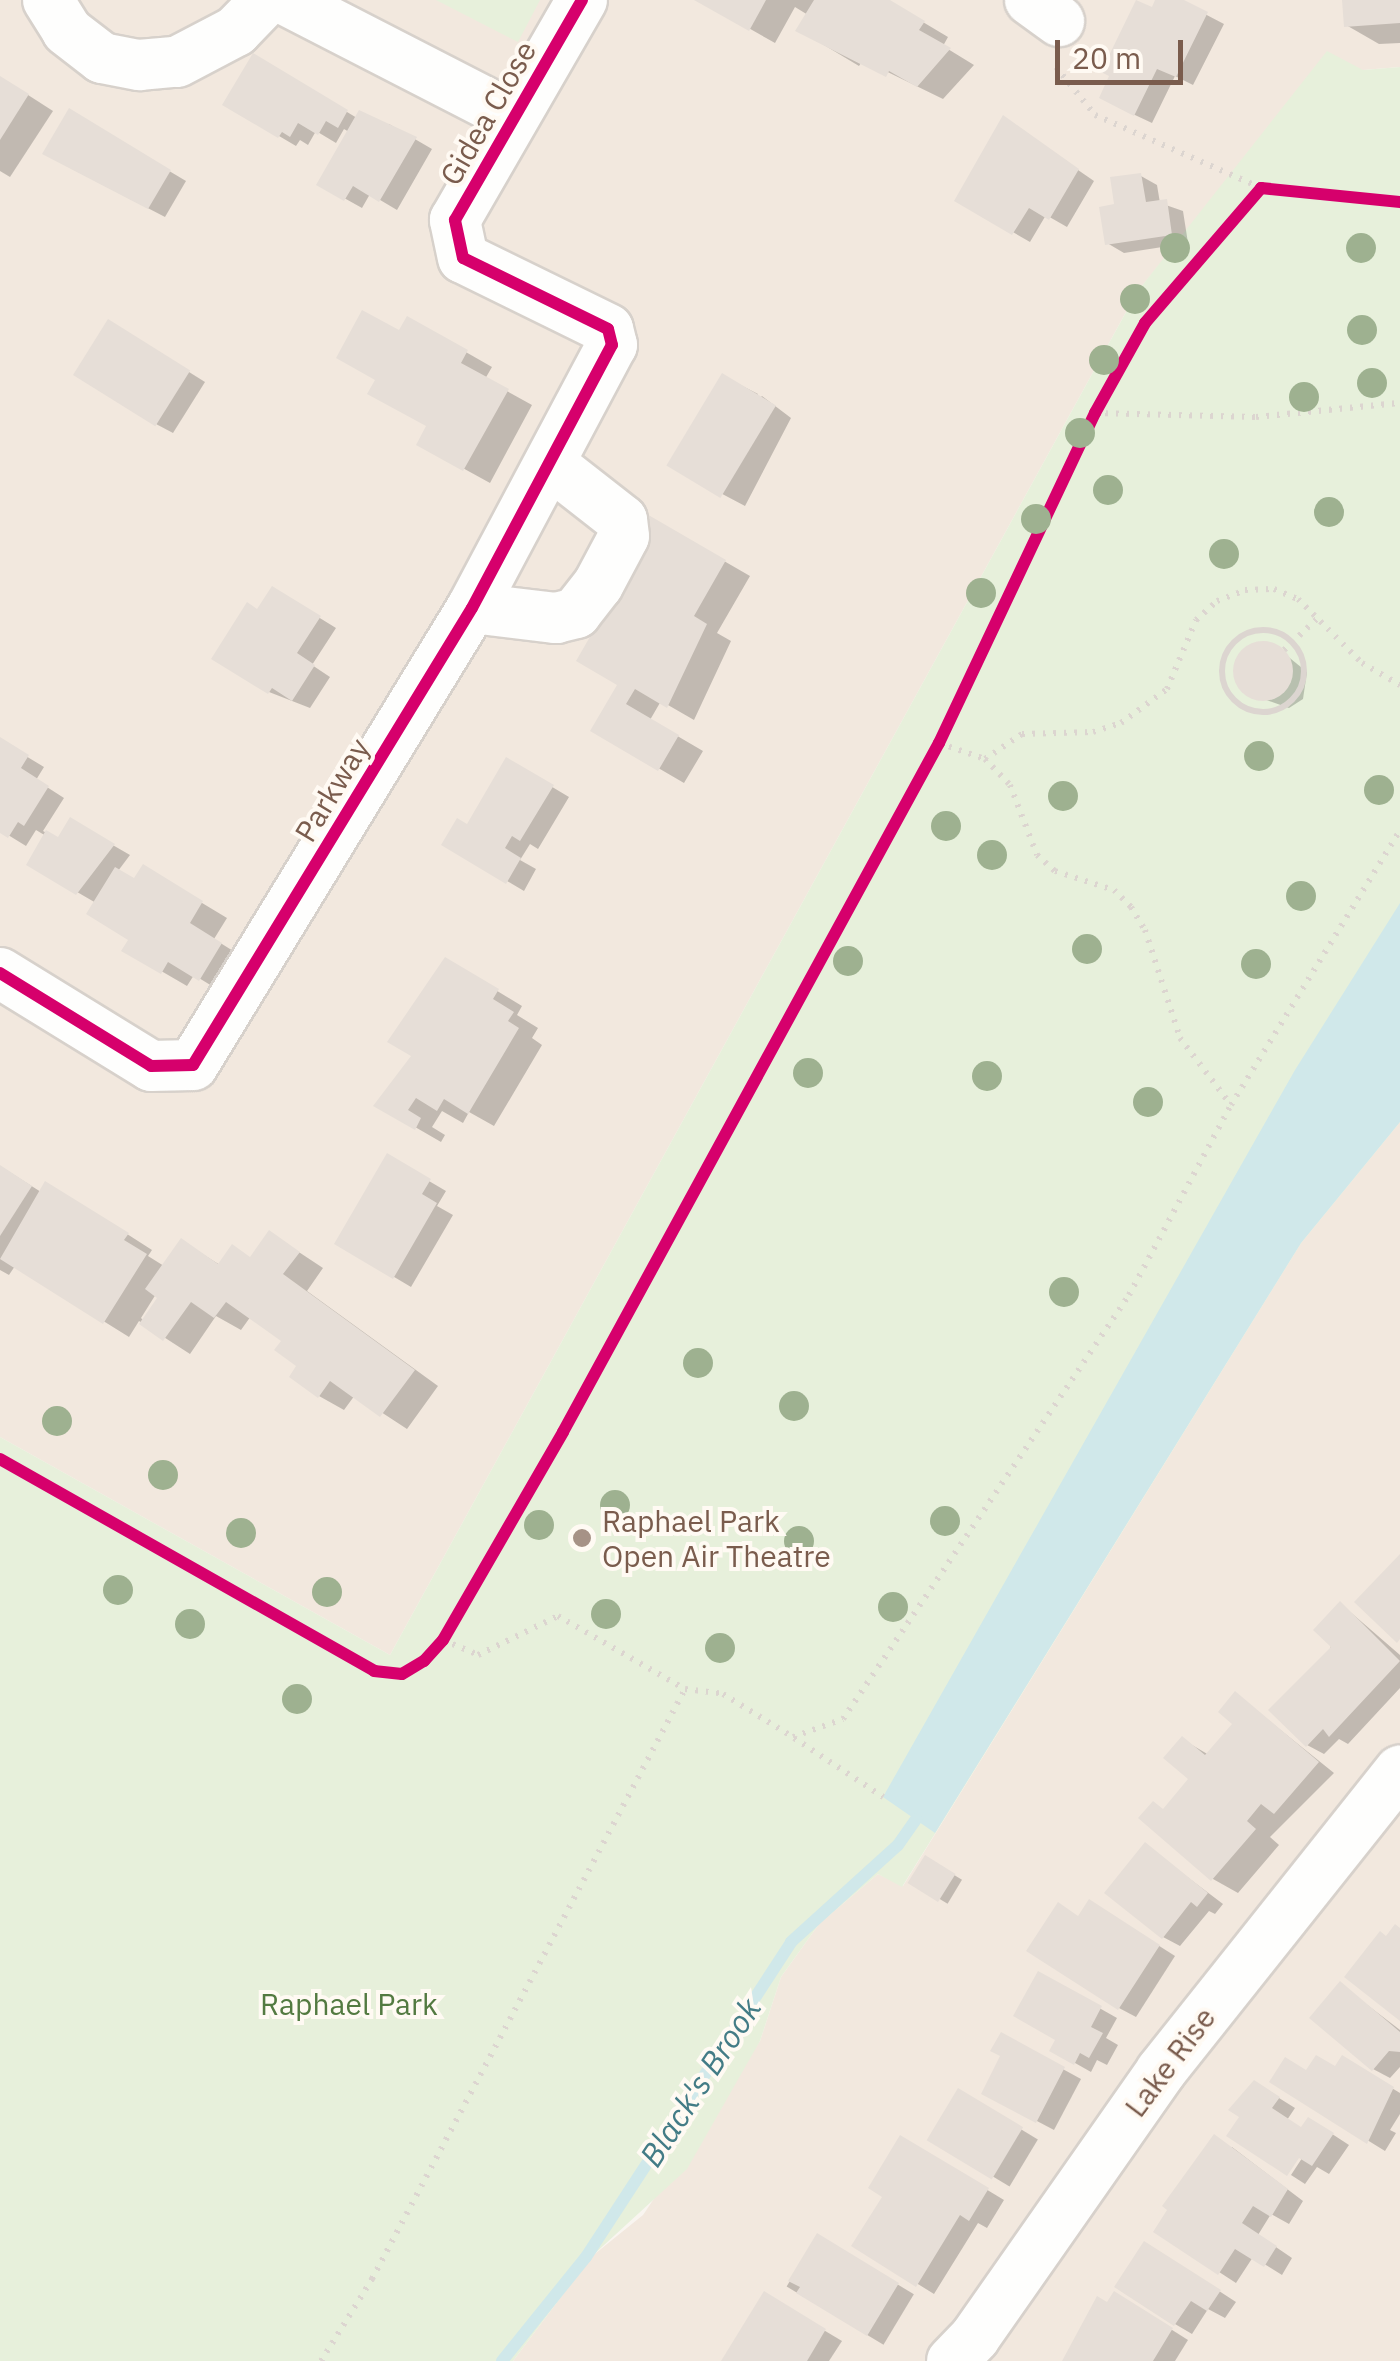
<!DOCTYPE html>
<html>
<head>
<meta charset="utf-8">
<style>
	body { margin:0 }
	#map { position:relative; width:1400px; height:2361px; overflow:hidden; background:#f9f5f0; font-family:"IBM Plex Sans",sans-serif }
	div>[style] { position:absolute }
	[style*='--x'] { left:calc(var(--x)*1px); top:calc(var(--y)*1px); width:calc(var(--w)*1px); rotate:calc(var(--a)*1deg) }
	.residential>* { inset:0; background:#f2e8de }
	.green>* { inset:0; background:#e7f0db }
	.water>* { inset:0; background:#d0e8ea }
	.shadow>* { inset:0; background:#0003; transform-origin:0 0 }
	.stream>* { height:12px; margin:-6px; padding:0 6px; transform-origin:6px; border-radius:6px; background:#d0e8ea }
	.building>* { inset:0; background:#e6ded7; transform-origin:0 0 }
	.round { border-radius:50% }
	.path>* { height:6px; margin-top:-3px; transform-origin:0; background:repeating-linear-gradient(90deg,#dcd5d0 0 2.5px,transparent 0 10.5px) }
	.path>.ring { margin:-3px; padding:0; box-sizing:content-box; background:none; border:6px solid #dcd5d0; border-radius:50% }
	.roads { filter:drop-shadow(2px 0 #d7d1cb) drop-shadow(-2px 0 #d7d1cb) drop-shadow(0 2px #d7d1cb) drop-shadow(0 -2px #d7d1cb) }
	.minor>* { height:50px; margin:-25px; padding:0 25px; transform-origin:25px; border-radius:25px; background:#fefefd }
	.cycleway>* { height:12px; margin:-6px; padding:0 6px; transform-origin:6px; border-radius:6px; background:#d6006c }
	.trees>* { width:30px; height:30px; margin:-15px; border-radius:50%; background:#9eb190 }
	.dots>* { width:28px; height:28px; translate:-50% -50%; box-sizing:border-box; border:5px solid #fffaf3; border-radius:50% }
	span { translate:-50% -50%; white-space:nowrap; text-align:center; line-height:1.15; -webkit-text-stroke:8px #fffaf3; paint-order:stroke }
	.street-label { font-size:30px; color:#7a5c4d }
	.poi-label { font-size:30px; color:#7a5c4d }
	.left { translate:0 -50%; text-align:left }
	.park-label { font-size:30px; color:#537a41 }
	.water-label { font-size:32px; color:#437c86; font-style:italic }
	.scale { position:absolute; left:1055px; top:40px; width:128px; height:45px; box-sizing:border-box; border:5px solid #7a5c4d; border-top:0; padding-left:12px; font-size:30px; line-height:35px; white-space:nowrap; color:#7a5c4d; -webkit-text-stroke:8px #fffaf3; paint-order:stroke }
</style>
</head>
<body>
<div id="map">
	<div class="residential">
		<div style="clip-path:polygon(0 0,1400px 0,1400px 67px,1363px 70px,1231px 177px,1137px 292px,390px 1655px,0 1437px)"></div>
		<div style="clip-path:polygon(1400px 1122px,1400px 2361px,513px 2361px,591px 2257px,643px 2215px,760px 2041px,781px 1977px,819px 1924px,878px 1874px,903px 1886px,1301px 1243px)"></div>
	</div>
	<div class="green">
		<div style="clip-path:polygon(436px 0,540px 0,518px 42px)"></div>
		<div style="clip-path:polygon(1327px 51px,1363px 70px,1400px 67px,1400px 1122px,1301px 1243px,902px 1887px,878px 1874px,819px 1924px,781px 1977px,760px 2041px,687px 2169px,591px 2257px,513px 2361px,0 2361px,0 1437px,390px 1655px,1137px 292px)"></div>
	</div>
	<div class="water">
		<div style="clip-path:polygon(1400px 903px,1400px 1122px,1301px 1243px,935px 1833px,883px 1797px,1295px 1070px)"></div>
	</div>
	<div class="shadow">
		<div style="clip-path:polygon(699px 0,886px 0,948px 37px,943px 46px,974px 65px,943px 99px,863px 60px,859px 66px,799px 30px,808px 15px,795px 7px,775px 43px)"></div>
		<div style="clip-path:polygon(1158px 0,1178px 0,1224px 24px,1193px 85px,1175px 76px,1152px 123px,1118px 107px)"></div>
		<div style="clip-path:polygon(1345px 0,1400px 0,1400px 43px,1379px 44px,1346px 25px)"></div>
		<div style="clip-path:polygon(254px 56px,357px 118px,386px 129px,389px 124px,432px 149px,397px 210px,370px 194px,362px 208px,319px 184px,349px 132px,344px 129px,336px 143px,316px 131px,308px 145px,300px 140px,296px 146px,225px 104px)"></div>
		<div style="clip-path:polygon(0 77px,53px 111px,10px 177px,0 171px)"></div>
		<div style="clip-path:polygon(70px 112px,186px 181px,165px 217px,61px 163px)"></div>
		<div style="clip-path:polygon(1004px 119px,1094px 181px,1067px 227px,1046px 215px,1030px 242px,957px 200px)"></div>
		<div style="clip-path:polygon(1141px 176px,1157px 185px,1160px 203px,1183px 211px,1188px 243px,1124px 253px,1107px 243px,1116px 206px)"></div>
		<div style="clip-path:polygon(408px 319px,492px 367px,485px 379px,532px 405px,490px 483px,419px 444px,429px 426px,400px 334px)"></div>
		<div style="clip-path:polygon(125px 332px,205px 382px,173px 433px,156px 424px)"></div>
		<div style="clip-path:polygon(723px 376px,758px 394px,750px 407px,762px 396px,791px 418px,745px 506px,692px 478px)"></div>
		<div style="clip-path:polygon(646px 516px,750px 576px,717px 633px,731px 641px,694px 720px,661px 701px,650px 720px,703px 751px,684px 783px,593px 730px,620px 684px,625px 582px)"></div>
		<div style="clip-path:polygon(289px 599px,336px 628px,312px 665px,330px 677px,310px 708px,269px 692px,257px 611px)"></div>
		<div style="clip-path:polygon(1256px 644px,1275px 646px,1307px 672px,1303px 699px,1289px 708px,1246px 693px,1235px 674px,1241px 654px)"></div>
		<div style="clip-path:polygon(1px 741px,44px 767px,36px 780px,64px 798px,43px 831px,59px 840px,71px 821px,130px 855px,118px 871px,136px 882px,144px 868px,227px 918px,214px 939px,246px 959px,225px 994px,194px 975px,187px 986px,125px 950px,131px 939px,96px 903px,29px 864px,46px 836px,36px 830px,26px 846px,0 830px)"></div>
		<div style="clip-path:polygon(507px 760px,569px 797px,538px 849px,530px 844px,520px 860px,536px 869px,524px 891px,444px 844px,468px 827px)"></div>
		<div style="clip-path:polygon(446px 960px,522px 1006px,517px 1015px,538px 1028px,532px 1038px,542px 1045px,494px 1126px,469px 1112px,463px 1123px,442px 1111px,432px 1127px,445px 1135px,441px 1142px,377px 1105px,414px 1056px)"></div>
		<div style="clip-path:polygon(388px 1157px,446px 1191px,437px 1206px,453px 1215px,411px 1287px,337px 1243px)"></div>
		<div style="clip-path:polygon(evenodd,0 1166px,41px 1192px,71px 1198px,152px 1250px,148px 1256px,164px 1266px,182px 1241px,220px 1265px,252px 1258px,270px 1233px,323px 1268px,307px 1291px,438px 1386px,407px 1429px,355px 1395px,344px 1410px,319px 1396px,284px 1340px,251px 1316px,241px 1330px,216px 1316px,190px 1354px,139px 1321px,129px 1337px,15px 1266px,9px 1275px,0 1270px,0 1166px,156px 1294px,161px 1298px,144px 1321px,141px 1318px,156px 1294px)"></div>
		<div style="clip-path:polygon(1341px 1604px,1400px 1655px,1400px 1688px,1348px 1744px,1339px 1739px,1324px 1754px,1307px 1745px)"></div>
		<div style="clip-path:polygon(1236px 1694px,1334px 1773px,1270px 1837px,1279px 1845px,1238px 1893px,1213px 1879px,1165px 1810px,1191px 1779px,1182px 1739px,1209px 1755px,1235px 1723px)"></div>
		<div style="clip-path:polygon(1145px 1845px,1223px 1904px,1215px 1914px,1209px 1911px,1180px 1946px,1163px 1937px)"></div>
		<div style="left:926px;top:1858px;width:42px;height:28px;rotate:31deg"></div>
		<div style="clip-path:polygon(1106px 1912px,1175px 1956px,1136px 2017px,1119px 2008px,1080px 1918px)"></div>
		<div style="clip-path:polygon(1039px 1974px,1117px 2018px,1106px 2038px,1118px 2045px,1107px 2065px,1097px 2060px,1091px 2072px,1052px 2050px,1058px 2039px)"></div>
		<div style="clip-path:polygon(1340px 1984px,1400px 2030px,1400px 2067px,1390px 2078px,1373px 2069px)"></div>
		<div style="clip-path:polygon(1002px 2036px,1081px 2079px,1054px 2130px,1001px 2102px)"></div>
		<div style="clip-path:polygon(1342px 2058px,1400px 2093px,1400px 2114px,1390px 2130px,1396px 2133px,1385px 2151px,1273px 2082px,1336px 2069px)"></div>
		<div style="left:959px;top:2092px;width:92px;height:55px;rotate:31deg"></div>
		<div style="clip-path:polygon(1271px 2093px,1295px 2108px,1287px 2120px,1302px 2130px,1326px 2130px,1349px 2145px,1329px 2174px,1317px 2167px,1305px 2184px,1291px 2175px,1308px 2149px,1230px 2135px)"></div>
		<div style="clip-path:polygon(901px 2138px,1004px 2200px,987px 2228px,978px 2223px,934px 2294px,855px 2245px,885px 2196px)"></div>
		<div style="clip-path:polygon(1232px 2147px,1303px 2201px,1289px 2224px,1271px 2214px,1258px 2235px,1292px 2258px,1282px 2275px,1253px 2257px,1236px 2283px,1156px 2231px)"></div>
		<div style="left:817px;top:2236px;width:113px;height:59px;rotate:31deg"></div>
		<div style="clip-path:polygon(1162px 2254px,1236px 2302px,1225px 2318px,1208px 2309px,1192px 2334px,1175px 2324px)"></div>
		<div style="clip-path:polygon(765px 2295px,842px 2341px,829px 2361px,724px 2361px)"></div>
		<div style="clip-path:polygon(1131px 2304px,1188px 2340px,1175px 2361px,1064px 2361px,1108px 2305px)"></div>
	</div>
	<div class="stream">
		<div style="--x:502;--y:2361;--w:134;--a:-51.1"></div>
		<div style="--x:586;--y:2257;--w:376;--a:-56.9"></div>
		<div style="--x:791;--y:1942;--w:144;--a:-42.2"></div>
		<div style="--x:898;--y:1845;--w:32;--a:-55"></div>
	</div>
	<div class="building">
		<div style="clip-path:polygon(694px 0,766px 0,749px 31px)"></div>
		<div style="clip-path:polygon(814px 0,890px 0,925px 21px,919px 30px,951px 48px,917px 87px,889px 71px,886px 77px,795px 31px)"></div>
		<div style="clip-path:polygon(1136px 0,1152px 7px,1155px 0,1184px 0,1208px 12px,1176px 77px,1157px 69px,1134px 116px,1099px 98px,1109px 76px,1101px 72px)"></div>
		<div style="clip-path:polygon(1342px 0,1400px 0,1400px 23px,1344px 27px)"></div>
		<div style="clip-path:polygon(253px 53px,348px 110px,338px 128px,326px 121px,318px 135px,298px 123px,290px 137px,282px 132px,278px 138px,222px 105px)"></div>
		<div style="clip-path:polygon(0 76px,29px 94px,0 140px)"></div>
		<div style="clip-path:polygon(69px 108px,171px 170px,148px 209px,42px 154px)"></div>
		<div style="clip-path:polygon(359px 110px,417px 137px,379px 202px,353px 186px,344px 201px,316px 185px)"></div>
		<div style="clip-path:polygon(1003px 115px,1079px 169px,1049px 220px,1029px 208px,1012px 235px,954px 201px)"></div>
		<div style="clip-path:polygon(1141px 173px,1146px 202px,1167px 199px,1172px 235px,1105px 245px,1099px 207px,1114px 204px,1110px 177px)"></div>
		<div style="clip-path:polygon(362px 310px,399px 330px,407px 316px,468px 350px,461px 363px,509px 389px,463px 471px,416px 445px,426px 426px,367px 394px,375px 380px,336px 358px)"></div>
		<div style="left:108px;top:319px;width:97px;height:66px;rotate:32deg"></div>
		<div style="left:722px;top:373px;width:63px;height:108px;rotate:31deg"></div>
		<div style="clip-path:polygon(645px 513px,726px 560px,694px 616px,707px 624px,667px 708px,635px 689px,626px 704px,679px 735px,658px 771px,590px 731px,617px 685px,576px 661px,621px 583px,608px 576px)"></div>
		<div style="clip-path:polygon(272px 586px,321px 616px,297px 653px,315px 665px,292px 701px,272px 688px,268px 694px,211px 659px,247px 602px,257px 609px)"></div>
		<div class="round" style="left:1233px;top:641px;width:60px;height:60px"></div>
		<div style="clip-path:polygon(0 737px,29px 755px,21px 768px,49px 786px,24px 826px,18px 822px,8px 838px,0 833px)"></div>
		<div style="clip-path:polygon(506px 757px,554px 785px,520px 841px,512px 836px,505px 848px,521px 858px,506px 884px,441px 845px,457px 818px,467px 824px)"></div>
		<div style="clip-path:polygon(70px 817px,115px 844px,76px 895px,26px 865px,46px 830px,58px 837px)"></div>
		<div style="clip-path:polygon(143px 864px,203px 901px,190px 923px,222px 943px,199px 981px,168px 962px,161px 974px,121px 951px,128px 940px,86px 914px,115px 867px,134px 878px)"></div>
		<div style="clip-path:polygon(445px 957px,499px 989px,493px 999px,514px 1012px,508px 1021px,519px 1028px,468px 1114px,444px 1099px,437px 1111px,416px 1098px,408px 1110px,421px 1118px,415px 1130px,373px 1106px,411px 1056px,387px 1042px)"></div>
		<div style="clip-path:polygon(387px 1153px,431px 1179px,422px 1194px,437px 1203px,393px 1279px,334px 1244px)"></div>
		<div style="clip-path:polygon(0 1165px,32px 1186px,0 1236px)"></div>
		<div style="clip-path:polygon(45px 1181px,129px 1233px,124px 1240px,147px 1254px,103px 1324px,0 1259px)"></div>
		<div style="clip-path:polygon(269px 1230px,300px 1252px,283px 1274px,415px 1370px,380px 1417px,330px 1381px,318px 1398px,289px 1377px,296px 1366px,274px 1350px,281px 1341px,226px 1302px,214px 1318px,191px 1302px,163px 1341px,139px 1324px,157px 1298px,145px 1289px,181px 1238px,218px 1264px,232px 1244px,250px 1257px)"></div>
		<div style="clip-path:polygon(1400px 1554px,1400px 1639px,1397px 1643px,1354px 1602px)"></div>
		<div style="clip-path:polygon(1340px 1601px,1400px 1661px,1329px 1737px,1323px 1729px,1306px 1747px,1268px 1710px,1331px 1647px,1313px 1630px)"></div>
		<div style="clip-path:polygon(1235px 1691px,1319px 1762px,1274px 1814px,1261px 1804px,1247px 1821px,1256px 1829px,1211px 1881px,1138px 1818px,1153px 1801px,1163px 1809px,1188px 1779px,1163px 1758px,1182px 1736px,1205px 1755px,1232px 1724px,1218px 1712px)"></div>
		<div style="clip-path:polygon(1145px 1842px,1208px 1893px,1197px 1907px,1191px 1902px,1162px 1939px,1104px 1893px)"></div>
		<div style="left:925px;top:1855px;width:36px;height:33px;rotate:32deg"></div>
		<div style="clip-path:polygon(1089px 1899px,1160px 1945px,1118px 2010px,1026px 1951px,1058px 1902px,1078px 1916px)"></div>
		<div style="clip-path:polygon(1395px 1924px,1400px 1928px,1400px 2021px,1344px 1977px,1380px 1931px,1386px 1936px)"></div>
		<div style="clip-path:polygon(1038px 1971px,1102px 2006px,1091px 2027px,1103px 2033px,1089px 2058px,1080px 2053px,1074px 2065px,1049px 2051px,1055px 2040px,1013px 2016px)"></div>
		<div style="clip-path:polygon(1340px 1981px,1400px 2032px,1400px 2052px,1389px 2051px,1372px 2071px,1309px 2018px)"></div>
		<div style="clip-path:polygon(1001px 2032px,1065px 2067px,1036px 2123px,981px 2094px,1000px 2056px,990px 2051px)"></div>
		<div style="clip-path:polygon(1316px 2055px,1335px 2066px,1342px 2055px,1394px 2087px,1367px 2144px,1269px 2082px,1285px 2057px,1306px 2070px)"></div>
		<div style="clip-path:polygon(1254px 2080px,1280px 2097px,1272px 2108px,1301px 2127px,1308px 2117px,1334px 2133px,1312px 2166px,1299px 2158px,1287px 2176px,1226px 2136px,1239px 2117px,1228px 2110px)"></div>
		<div style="left:958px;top:2088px;width:76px;height:61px;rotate:31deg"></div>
		<div style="clip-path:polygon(1214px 2134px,1288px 2189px,1271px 2217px,1253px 2206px,1242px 2223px,1277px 2246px,1264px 2267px,1235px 2249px,1218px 2275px,1153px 2232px,1167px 2210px,1162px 2206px)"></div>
		<div style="clip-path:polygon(900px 2135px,989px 2188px,969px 2221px,960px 2215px,916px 2287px,851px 2246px,882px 2197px,868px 2188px)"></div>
		<div style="clip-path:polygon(817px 2233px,899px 2283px,867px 2336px,796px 2293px,800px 2287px,788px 2281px)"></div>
		<div style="clip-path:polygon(1144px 2241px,1221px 2290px,1207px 2311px,1191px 2301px,1174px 2326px,1114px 2287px)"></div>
		<div style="clip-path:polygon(764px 2291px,826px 2329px,807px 2361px,721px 2361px)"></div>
		<div style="clip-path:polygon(1114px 2291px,1173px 2328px,1153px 2361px,1062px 2361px,1097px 2296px,1107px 2302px)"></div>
	</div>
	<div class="path">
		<div style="--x:1056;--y:67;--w:62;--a:50.9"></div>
		<div style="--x:1095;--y:115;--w:181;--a:23.7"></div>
		<div style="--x:1095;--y:413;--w:161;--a:1.4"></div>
		<div style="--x:1256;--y:417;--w:145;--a:-5.6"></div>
		<div class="ring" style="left:1222px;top:630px;width:76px;height:76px"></div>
		<div style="--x:1284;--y:650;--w:50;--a:-43.4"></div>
		<div style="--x:939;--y:743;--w:49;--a:19.2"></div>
		<div style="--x:985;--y:759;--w:45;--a:-34"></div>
		<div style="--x:1022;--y:734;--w:71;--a:-1.6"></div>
		<div style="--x:1093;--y:732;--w:29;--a:-18"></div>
		<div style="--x:1121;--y:723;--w:57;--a:-36.5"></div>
		<div style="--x:1167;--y:689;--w:75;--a:-67.2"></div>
		<div style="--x:1196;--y:620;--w:28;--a:-42"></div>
		<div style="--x:1217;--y:601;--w:30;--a:-21"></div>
		<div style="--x:1245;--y:590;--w:29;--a:-2"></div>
		<div style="--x:1274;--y:589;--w:26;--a:23"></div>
		<div style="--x:1298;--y:599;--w:91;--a:45"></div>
		<div style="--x:1362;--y:663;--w:44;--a:30.1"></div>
		<div style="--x:985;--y:759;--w:36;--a:46"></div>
		<div style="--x:1010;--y:785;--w:75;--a:68.9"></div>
		<div style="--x:1037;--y:855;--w:24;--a:42"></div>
		<div style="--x:1055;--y:871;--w:62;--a:17.9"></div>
		<div style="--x:1114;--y:890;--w:24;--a:45"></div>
		<div style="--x:1131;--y:907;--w:27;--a:59"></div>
		<div style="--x:1145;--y:930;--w:114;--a:72"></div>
		<div style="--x:1180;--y:1038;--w:84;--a:52.7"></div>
		<div style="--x:443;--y:1640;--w:38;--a:23"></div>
		<div style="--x:478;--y:1655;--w:89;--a:-26"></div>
		<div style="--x:558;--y:1616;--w:146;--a:29.9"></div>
		<div style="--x:685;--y:1689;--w:38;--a:7"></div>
		<div style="--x:723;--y:1694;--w:82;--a:31.6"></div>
		<div style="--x:793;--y:1737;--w:53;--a:-19.8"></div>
		<div style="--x:843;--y:1719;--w:511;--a:-56"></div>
		<div style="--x:1129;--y:1295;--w:216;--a:-61.8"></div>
		<div style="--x:1231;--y:1105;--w:323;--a:-58.4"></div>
		<div style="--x:794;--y:1738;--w:107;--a:33.5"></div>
		<div style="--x:321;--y:2361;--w:97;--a:-58.1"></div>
		<div style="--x:372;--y:2279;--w:668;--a:-62.05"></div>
	</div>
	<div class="roads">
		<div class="minor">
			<div style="--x:48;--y:0;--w:36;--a:58"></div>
			<div style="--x:67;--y:31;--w:44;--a:37.6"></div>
			<div style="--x:102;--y:58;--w:38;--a:11"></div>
			<div style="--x:139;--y:65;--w:38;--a:-5"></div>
			<div style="--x:177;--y:62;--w:67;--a:-27.7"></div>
			<div style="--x:236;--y:31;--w:43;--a:-45.9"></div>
			<div style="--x:286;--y:0;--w:256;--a:27.2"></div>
			<div style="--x:1030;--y:0;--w:36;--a:36"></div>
			<div style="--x:472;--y:608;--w:85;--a:6.8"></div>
			<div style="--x:556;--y:618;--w:21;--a:-14"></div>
			<div style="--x:576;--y:613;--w:36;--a:-52"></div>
			<div style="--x:598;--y:585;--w:55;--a:-62"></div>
			<div style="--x:624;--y:536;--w:16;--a:-97"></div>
			<div style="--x:622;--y:520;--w:88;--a:-142"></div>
			<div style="--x:0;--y:973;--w:177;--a:31.6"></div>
			<div style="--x:151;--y:1066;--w:42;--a:-1.4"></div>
			<div style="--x:193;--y:1065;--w:535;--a:-58.6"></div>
			<div style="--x:472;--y:608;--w:298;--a:-62"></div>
			<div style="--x:612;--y:345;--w:16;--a:-104"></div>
			<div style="--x:608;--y:329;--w:161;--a:-153.9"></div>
			<div style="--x:463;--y:258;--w:39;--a:-102"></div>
			<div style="--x:455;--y:220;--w:254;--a:-60"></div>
			<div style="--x:952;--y:2361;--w:33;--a:-46"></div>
			<div style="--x:975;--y:2337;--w:325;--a:-55"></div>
			<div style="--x:1161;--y:2071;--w:384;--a:-51.5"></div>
		</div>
	</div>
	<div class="cycleway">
		<div style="--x:0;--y:973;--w:177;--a:31.6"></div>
		<div style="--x:151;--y:1066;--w:42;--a:-1.4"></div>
		<div style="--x:193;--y:1065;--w:535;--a:-58.6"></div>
		<div style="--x:472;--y:608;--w:298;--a:-62"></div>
		<div style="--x:612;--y:345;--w:16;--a:-104"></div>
		<div style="--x:608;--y:329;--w:161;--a:-153.9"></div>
		<div style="--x:463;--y:258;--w:39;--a:-102"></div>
		<div style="--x:455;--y:220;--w:254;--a:-60"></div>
		<div style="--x:0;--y:1459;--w:430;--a:29.5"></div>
		<div style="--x:374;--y:1671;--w:28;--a:6"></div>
		<div style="--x:402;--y:1674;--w:26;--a:-31"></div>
		<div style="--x:424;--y:1661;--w:28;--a:-48"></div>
		<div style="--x:443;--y:1640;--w:240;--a:-60"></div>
		<div style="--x:563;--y:1432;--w:785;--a:-61.38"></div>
		<div style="--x:939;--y:743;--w:365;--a:-64.7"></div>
		<div style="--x:1095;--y:413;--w:103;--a:-60.9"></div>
		<div style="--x:1145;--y:323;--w:178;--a:-49.3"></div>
		<div style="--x:1261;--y:188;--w:140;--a:5.8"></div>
	</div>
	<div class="trees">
		<div style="left:1175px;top:248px"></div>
		<div style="left:1361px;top:248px"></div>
		<div style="left:1135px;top:299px"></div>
		<div style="left:1362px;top:330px"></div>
		<div style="left:1104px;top:360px"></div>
		<div style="left:1372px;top:383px"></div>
		<div style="left:1304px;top:397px"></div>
		<div style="left:1080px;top:433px"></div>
		<div style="left:1108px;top:490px"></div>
		<div style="left:1329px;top:512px"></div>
		<div style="left:1036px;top:519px"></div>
		<div style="left:1224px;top:554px"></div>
		<div style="left:981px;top:593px"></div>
		<div style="left:1259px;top:756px"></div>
		<div style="left:1379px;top:790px"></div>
		<div style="left:1063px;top:796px"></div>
		<div style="left:946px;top:826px"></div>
		<div style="left:992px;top:855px"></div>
		<div style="left:1301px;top:896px"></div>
		<div style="left:1087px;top:949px"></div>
		<div style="left:848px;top:961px"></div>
		<div style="left:1256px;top:964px"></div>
		<div style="left:808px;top:1073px"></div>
		<div style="left:987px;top:1076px"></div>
		<div style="left:1148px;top:1102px"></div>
		<div style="left:1064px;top:1292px"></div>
		<div style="left:698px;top:1363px"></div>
		<div style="left:794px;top:1406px"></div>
		<div style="left:57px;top:1421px"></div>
		<div style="left:163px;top:1475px"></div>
		<div style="left:615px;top:1505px"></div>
		<div style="left:945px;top:1521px"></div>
		<div style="left:539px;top:1525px"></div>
		<div style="left:241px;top:1533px"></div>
		<div style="left:799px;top:1541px"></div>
		<div style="left:118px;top:1590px"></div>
		<div style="left:327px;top:1592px"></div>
		<div style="left:893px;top:1607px"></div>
		<div style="left:606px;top:1614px"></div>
		<div style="left:190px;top:1624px"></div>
		<div style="left:720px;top:1648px"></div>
		<div style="left:297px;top:1699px"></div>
	</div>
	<div class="dots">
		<div style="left:582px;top:1538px;background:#a69286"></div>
	</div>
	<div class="street-label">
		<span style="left:488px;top:113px;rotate:-60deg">Gidea Close</span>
		<span style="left:332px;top:790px;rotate:-59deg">Parkway</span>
		<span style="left:1170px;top:2062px;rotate:-53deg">Lake Rise</span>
	</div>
	<div class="poi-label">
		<span class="left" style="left:602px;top:1538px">Raphael Park<br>Open Air Theatre</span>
	</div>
	<div class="park-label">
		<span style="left:349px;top:2004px">Raphael Park</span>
	</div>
	<div class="water-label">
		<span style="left:700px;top:2082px;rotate:-57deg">Black's Brook</span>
	</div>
	<div class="scale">20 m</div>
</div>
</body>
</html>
